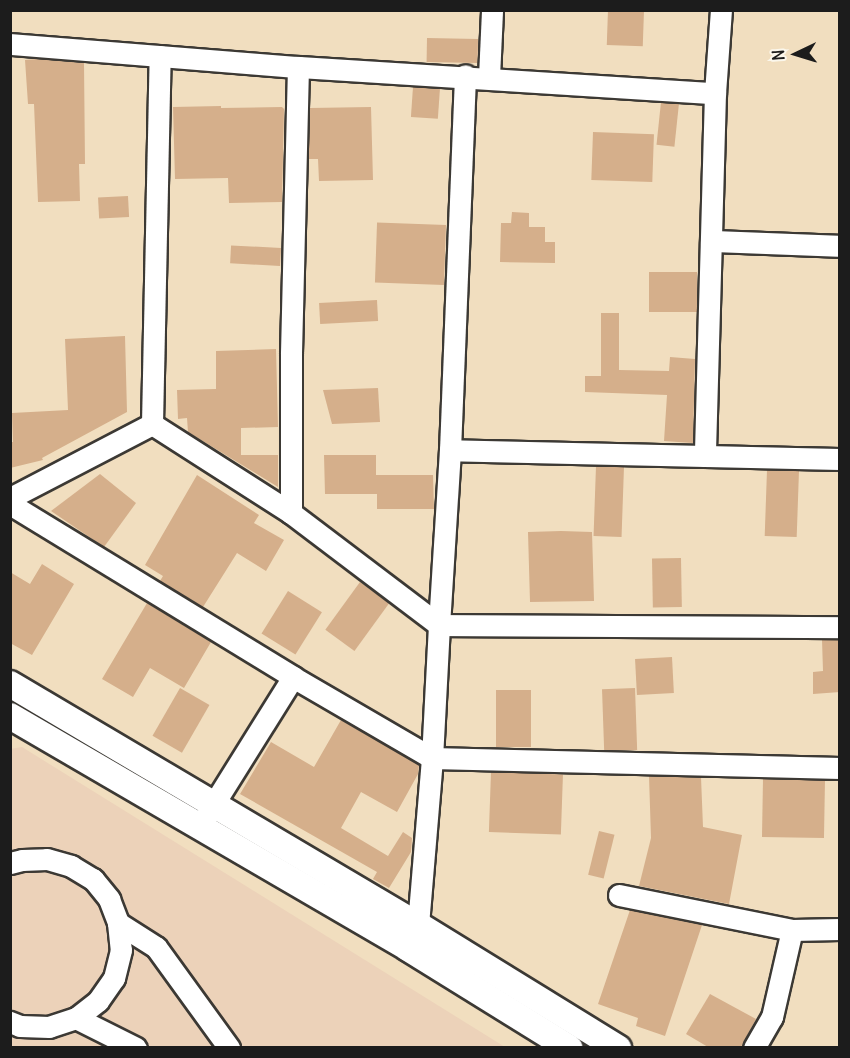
<!DOCTYPE html>
<html>
<head>
<meta charset="utf-8">
<style>
	body { margin:0 }
	#map { position:relative; width:850px; height:1058px; overflow:hidden; background:#f1debf; font-family:Delius,sans-serif }
	div>[style] { position:absolute }
	[style*='--x'] { left:calc(var(--x)*1px); top:calc(var(--y)*1px); width:calc(var(--w)*1px); rotate:calc(var(--a)*1deg) }
	.built>* { inset:0; background:#ecd2b9 }
	.building>* { inset:0; background:#d5af8b; transform-origin:0 0 }
	.roads { filter:drop-shadow(2px 0 #3c3934) drop-shadow(-2px 0 #3c3934) drop-shadow(0 2px #3c3934) drop-shadow(0 -2px #3c3934) }
	.minor>* { height:21px; margin:-10.5px; padding:0 10.5px; transform-origin:10.5px; border-radius:10.5px; background:#fff }
	.tertiary>* { height:26px; margin:-13px; padding:0 13px; transform-origin:13px; border-radius:13px; background:#fff }
	span { translate:-50% -50%; white-space:nowrap; text-align:center; line-height:1.15; -webkit-text-stroke:6px #fbf7ec; paint-order:stroke }
	.frame { position:absolute; inset:0; border:12px solid #1c1c1c; pointer-events:none }
	.north { position:absolute; left:766px; top:24px; width:60px; height:60px; -webkit-text-stroke:4px #fbf7ec; paint-order:stroke; rotate:266deg; font-size:16px; font-weight:700; line-height:24px; text-align:center; color:#1c1c1c }
	.north::after { content:''; display:block; margin:auto; width:21px; height:27px; background:#1c1c1c; clip-path:polygon(50% 0,100% 100%,50% 72%,0 100%) }
</style>
</head>
<body>
<div id="map">
	<div class="built">
		<div style="clip-path:polygon(22px 747px,505px 1047px,11px 1047px,10px 749px)"></div>
	</div>
	<div class="building">
		<div style="left:608px;top:10px;width:36px;height:35px;rotate:2deg"></div>
		<div style="left:427px;top:38px;width:51px;height:24px;rotate:1deg"></div>
		<div style="clip-path:polygon(37px 59px,84px 63px,85px 164px,79px 164px,80px 201px,38px 202px,34px 104px,28px 104px,25px 60px)"></div>
		<div style="left:413px;top:87px;width:27px;height:30px;rotate:4deg"></div>
		<div style="left:661px;top:102px;width:18px;height:43px;rotate:6deg"></div>
		<div style="clip-path:polygon(221px 106px,221px 108px,282px 107px,284px 109px,282px 202px,229px 203px,228px 178px,175px 179px,173px 107px)"></div>
		<div style="clip-path:polygon(371px 107px,373px 180px,319px 181px,318px 159px,308px 159px,310px 108px)"></div>
		<div style="left:593px;top:132px;width:61px;height:48px;rotate:2deg"></div>
		<div style="left:128px;top:196px;width:21px;height:30px;rotate:87deg"></div>
		<div style="clip-path:polygon(512px 212px,529px 213px,529px 227px,545px 227px,545px 242px,555px 242px,555px 263px,500px 262px,501px 223px,511px 223px)"></div>
		<div style="left:446px;top:225px;width:60px;height:69px;rotate:92deg"></div>
		<div style="left:281px;top:248px;width:18px;height:50px;rotate:93deg"></div>
		<div style="left:649px;top:272px;width:48px;height:40px"></div>
		<div style="left:377px;top:300px;width:21px;height:58px;rotate:87deg"></div>
		<div style="clip-path:polygon(601px 313px,619px 313px,619px 370px,669px 371px,670px 357px,695px 359px,693px 443px,664px 441px,667px 395px,585px 392px,585px 376px,601px 376px)"></div>
		<div style="clip-path:polygon(125px 336px,127px 412px,42px 458px,43px 460px,10px 468px,10px 442px,13px 442px,12px 413px,68px 410px,65px 339px)"></div>
		<div style="clip-path:polygon(276px 349px,278px 427px,241px 428px,241px 455px,278px 455px,278px 487px,188px 432px,187px 418px,178px 419px,177px 390px,216px 389px,216px 351px)"></div>
		<div style="clip-path:polygon(378px 388px,380px 422px,332px 424px,323px 390px)"></div>
		<div style="clip-path:polygon(324px 455px,376px 455px,376px 475px,433px 475px,434px 509px,377px 509px,377px 494px,325px 494px)"></div>
		<div style="left:596px;top:466px;width:28px;height:70px;rotate:2deg"></div>
		<div style="left:767px;top:470px;width:32px;height:66px;rotate:2deg"></div>
		<div style="clip-path:polygon(100px 474px,136px 503px,104px 547px,51px 511px)"></div>
		<div style="clip-path:polygon(197px 475px,259px 515px,254px 523px,284px 540px,266px 571px,237px 553px,203px 607px,160px 581px,163px 576px,145px 565px)"></div>
		<div style="clip-path:polygon(561px 531px,592px 532px,594px 601px,530px 602px,528px 532px)"></div>
		<div style="left:681px;top:558px;width:49px;height:29px;rotate:89deg"></div>
		<div style="clip-path:polygon(42px 564px,74px 584px,32px 655px,10px 643px,10px 572px,30px 584px)"></div>
		<div style="left:360px;top:582px;width:36px;height:59px;rotate:36deg"></div>
		<div style="left:288px;top:591px;width:40px;height:50px;rotate:32deg"></div>
		<div style="clip-path:polygon(147px 603px,211px 642px,184px 688px,150px 668px,133px 697px,102px 679px)"></div>
		<div style="clip-path:polygon(822px 640px,840px 640px,840px 692px,813px 694px,813px 672px,823px 671px)"></div>
		<div style="left:672px;top:657px;width:36px;height:37px;rotate:87deg"></div>
		<div style="left:180px;top:688px;width:34px;height:55px;rotate:30deg"></div>
		<div style="left:635px;top:688px;width:62px;height:33px;rotate:88deg"></div>
		<div style="left:496px;top:690px;width:35px;height:57px"></div>
		<div style="clip-path:polygon(341px 720px,419px 765px,418px 774px,397px 812px,361px 792px,341px 828px,388px 856px,403px 832px,412px 838px,411px 852px,389px 888px,373px 879px,377px 872px,240px 794px,271px 742px,314px 767px)"></div>
		<div style="left:491px;top:772px;width:72px;height:60px;rotate:2deg"></div>
		<div style="clip-path:polygon(649px 776px,701px 777px,703px 827px,742px 835px,729px 904px,639px 886px,651px 838px)"></div>
		<div style="left:763px;top:779px;width:62px;height:58px;rotate:1deg"></div>
		<div style="left:599px;top:831px;width:16px;height:45px;rotate:14deg"></div>
		<div style="clip-path:polygon(630px 910px,702px 925px,665px 1036px,636px 1026px,638px 1018px,598px 1004px)"></div>
		<div style="clip-path:polygon(710px 994px,756px 1019px,741px 1047px,708px 1047px,686px 1034px)"></div>
	</div>
	<div class="roads">
		<div class="minor">
			<div style="--x:10;--y:44;--w:289;--a:4.6"></div>
			<div style="--x:298;--y:67;--w:418;--a:3.6"></div>
			<div style="--x:715;--y:93;--w:363;--a:91.6"></div>
			<div style="--x:705;--y:456;--w:135;--a:1.3"></div>
			<div style="--x:489;--y:77;--w:67;--a:-87.4"></div>
			<div style="--x:715;--y:93;--w:83;--a:-85.9"></div>
			<div style="--x:711;--y:241;--w:129;--a:2.2"></div>
			<div style="--x:152;--y:424;--w:368;--a:-88.8"></div>
			<div style="--x:450;--y:450;--w:375;--a:-87.7"></div>
			<div style="--x:705;--y:456;--w:255;--a:-178.7"></div>
			<div style="--x:450;--y:450;--w:175;--a:93.6"></div>
			<div style="--x:439;--y:625;--w:401;--a:0.3"></div>
			<div style="--x:10;--y:498;--w:160;--a:-27.5"></div>
			<div style="--x:152;--y:424;--w:165;--a:32.6"></div>
			<div style="--x:291;--y:513;--w:186;--a:37.1"></div>
			<div style="--x:439;--y:625;--w:133;--a:93"></div>
			<div style="--x:432;--y:758;--w:161;--a:-149.8"></div>
			<div style="--x:10;--y:504;--w:332;--a:31.4"></div>
			<div style="--x:293;--y:677;--w:164;--a:122"></div>
			<div style="--x:291;--y:513;--w:160;--a:-90"></div>
			<div style="--x:291;--y:353;--w:286;--a:-88.6"></div>
			<div style="--x:10;--y:863;--w:12;--a:-14"></div>
			<div style="--x:22;--y:860;--w:25;--a:-2"></div>
			<div style="--x:47;--y:859;--w:25;--a:16"></div>
			<div style="--x:71;--y:866;--w:26;--a:31"></div>
			<div style="--x:93;--y:879;--w:26;--a:51"></div>
			<div style="--x:109;--y:899;--w:26;--a:69"></div>
			<div style="--x:118;--y:923;--w:27;--a:84"></div>
			<div style="--x:121;--y:950;--w:29;--a:104"></div>
			<div style="--x:114;--y:978;--w:28;--a:125"></div>
			<div style="--x:98;--y:1001;--w:28;--a:142"></div>
			<div style="--x:76;--y:1018;--w:28;--a:162"></div>
			<div style="--x:49;--y:1027;--w:29;--a:-178"></div>
			<div style="--x:20;--y:1026;--w:11;--a:-158"></div>
			<div style="--x:619;--y:895;--w:177;--a:11.4"></div>
			<div style="--x:792;--y:930;--w:48;--a:-1.2"></div>
			<div style="--x:118;--y:923;--w:45;--a:32.3"></div>
			<div style="--x:156;--y:947;--w:125;--a:54.1"></div>
			<div style="--x:418;--y:925;--w:168;--a:-85.2"></div>
			<div style="--x:432;--y:758;--w:408;--a:1.4"></div>
			<div style="--x:76;--y:1018;--w:67;--a:26.6"></div>
			<div style="--x:754;--y:1048;--w:36;--a:-60"></div>
			<div style="--x:772;--y:1017;--w:89;--a:-77.1"></div>
		</div>
		<div class="tertiary">
			<div style="--x:10;--y:684;--w:474;--a:30.6"></div>
			<div style="--x:418;--y:925;--w:235;--a:31.6"></div>
			<div style="--x:10;--y:716;--w:461;--a:30.2"></div>
			<div style="--x:408;--y:948;--w:190;--a:31.8"></div>
		</div>
	</div>
	<div class="frame"></div>
	<div class="north">N</div>
</div>
</body>
</html>
